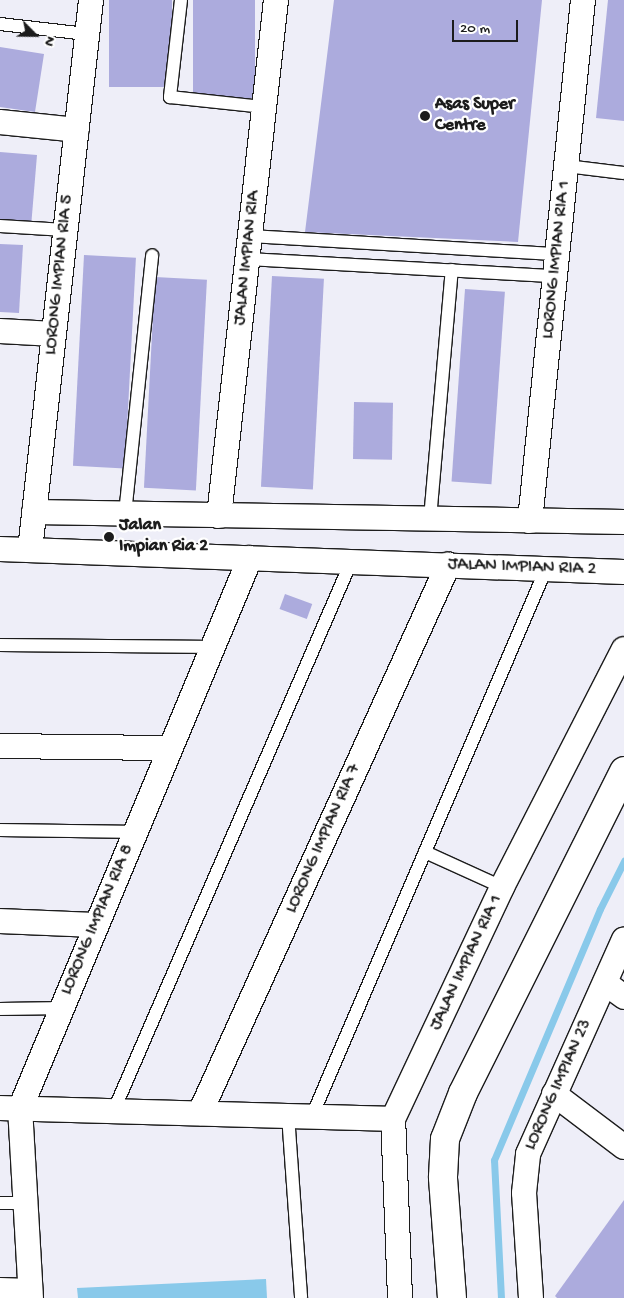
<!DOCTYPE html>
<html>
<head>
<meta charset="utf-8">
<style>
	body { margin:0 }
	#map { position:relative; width:624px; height:1298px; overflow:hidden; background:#eeeef8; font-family:"Gochi Hand",sans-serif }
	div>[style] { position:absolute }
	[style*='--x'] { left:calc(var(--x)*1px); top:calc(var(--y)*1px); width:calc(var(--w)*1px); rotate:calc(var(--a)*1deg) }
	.water>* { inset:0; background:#89c9ea }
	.stream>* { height:7px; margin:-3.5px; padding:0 3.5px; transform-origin:3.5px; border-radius:3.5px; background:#89c9ea }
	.building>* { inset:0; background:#acabdd; transform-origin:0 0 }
	.roads { filter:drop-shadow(1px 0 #1c1c1c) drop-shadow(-1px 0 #1c1c1c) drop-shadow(0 1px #1c1c1c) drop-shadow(0 -1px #1c1c1c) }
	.lane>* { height:12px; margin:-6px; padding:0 6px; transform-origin:6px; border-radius:6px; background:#fff }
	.street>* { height:24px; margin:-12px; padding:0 12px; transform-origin:12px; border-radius:12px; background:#fff }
	.secondary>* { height:28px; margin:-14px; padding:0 14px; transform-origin:14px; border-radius:14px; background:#fff }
	.dots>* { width:14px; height:14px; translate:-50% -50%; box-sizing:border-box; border:2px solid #fff; border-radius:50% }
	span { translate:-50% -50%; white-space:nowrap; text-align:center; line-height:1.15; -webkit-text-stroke:4.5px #fff; paint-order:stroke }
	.poi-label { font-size:18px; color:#1c1c1c; font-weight:700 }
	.left { translate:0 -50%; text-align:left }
	.street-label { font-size:18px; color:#1c1c1c }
	.north { position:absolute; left:10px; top:10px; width:50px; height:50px; -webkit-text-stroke:4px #fff; paint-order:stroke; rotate:113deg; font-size:14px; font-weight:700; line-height:20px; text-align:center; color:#1c1c1c }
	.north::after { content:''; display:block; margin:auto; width:18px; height:22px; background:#1c1c1c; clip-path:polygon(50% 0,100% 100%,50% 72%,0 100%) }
	.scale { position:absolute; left:452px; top:20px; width:66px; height:22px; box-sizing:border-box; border:2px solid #1c1c1c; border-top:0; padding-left:6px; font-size:15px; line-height:18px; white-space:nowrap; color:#1c1c1c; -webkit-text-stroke:4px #fff; paint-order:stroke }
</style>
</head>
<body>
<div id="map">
	<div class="water">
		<div style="clip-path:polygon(266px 1279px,267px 1298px,78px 1298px,77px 1288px)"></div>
	</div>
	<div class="stream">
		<div style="--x:501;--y:1298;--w:138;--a:-92.9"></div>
		<div style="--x:494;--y:1160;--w:272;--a:-67.1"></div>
		<div style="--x:600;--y:909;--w:54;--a:-63.4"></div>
	</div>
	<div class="building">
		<div style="left:109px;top:0;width:63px;height:87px"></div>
		<div style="left:193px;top:0;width:62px;height:98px"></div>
		<div style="clip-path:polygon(334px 0,542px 0,518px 242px,305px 232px)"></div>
		<div style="clip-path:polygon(608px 0,624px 0,624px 121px,596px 118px)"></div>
		<div style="clip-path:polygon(0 47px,44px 54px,35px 112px,0 107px)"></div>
		<div style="clip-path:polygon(0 152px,37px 155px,31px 227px,0 225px)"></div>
		<div style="clip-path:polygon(0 244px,23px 245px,19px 313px,0 312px)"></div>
		<div style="left:84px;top:255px;width:52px;height:211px;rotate:3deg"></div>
		<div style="left:272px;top:276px;width:52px;height:211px;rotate:3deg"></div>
		<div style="left:155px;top:277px;width:52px;height:211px;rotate:3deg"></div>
		<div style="left:465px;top:289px;width:40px;height:193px;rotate:4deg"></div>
		<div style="left:354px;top:402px;width:39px;height:57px;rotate:1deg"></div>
		<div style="left:285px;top:594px;width:29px;height:16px;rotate:20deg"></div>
		<div style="clip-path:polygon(624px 1200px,624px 1298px,557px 1298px,555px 1296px)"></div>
	</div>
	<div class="roads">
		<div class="lane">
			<div style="--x:181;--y:0;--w:98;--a:96.5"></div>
			<div style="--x:170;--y:97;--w:95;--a:6.1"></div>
			<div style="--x:0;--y:24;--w:88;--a:6.6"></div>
			<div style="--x:566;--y:166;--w:58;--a:6.9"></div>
			<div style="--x:0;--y:226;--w:65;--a:3.5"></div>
			<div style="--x:250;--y:236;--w:308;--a:3.4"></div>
			<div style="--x:248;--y:259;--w:307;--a:3.2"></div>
			<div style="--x:125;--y:514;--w:260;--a:-84"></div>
			<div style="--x:430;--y:519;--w:250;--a:-85"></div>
			<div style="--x:0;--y:645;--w:212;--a:0.5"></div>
			<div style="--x:0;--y:830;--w:135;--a:0.8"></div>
			<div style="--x:425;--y:852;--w:85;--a:24.4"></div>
			<div style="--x:0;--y:1009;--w:61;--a:-0.9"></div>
			<div style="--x:114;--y:1110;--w:597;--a:-66.61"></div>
			<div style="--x:288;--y:1115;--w:183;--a:85.9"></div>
			<div style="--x:312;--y:1116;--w:595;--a:-66.84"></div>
			<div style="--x:0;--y:1203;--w:25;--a:0"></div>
		</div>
		<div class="street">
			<div style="--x:0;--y:122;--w:77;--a:5.9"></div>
			<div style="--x:0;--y:331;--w:54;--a:3.2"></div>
			<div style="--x:34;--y:512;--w:590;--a:0.97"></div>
			<div style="--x:219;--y:516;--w:519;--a:-83.7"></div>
			<div style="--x:530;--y:521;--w:524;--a:-84.19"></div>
			<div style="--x:0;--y:549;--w:624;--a:2.11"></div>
			<div style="--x:30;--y:550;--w:553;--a:-83.67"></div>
			<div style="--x:0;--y:746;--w:170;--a:0.7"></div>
			<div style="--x:0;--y:921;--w:95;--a:2.4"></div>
			<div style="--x:605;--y:983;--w:24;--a:36"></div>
			<div style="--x:554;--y:1094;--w:88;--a:37.1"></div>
			<div style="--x:0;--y:1108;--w:393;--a:1.6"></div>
			<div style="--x:200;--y:1113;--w:602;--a:-65.65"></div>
			<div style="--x:0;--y:1290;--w:30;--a:2"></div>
			<div style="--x:31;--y:1298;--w:189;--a:-93.3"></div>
			<div style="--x:20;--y:1109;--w:597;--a:-67.34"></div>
			<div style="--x:400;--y:1298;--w:179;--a:-92.2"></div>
			<div style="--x:393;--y:1119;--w:256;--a:-64.8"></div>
			<div style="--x:502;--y:887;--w:267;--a:-62.9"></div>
			<div style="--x:531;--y:1298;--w:105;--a:-93.8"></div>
			<div style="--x:524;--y:1193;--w:39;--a:-84"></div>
			<div style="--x:528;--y:1154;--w:235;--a:-65.9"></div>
		</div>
		<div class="secondary">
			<div style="--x:452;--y:1298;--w:121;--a:-94.3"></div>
			<div style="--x:443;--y:1177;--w:38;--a:-87"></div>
			<div style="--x:445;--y:1139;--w:49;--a:-68.6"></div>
			<div style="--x:463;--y:1093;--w:360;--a:-63.4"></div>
		</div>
	</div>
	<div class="dots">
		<div style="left:425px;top:116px;background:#1c1c1c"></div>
		<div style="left:109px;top:537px;background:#1c1c1c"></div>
	</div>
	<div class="poi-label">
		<span class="left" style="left:435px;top:116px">Asas Super<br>Centre</span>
		<span class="left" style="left:119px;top:537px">Jalan<br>Impian Ria 2</span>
	</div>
	<div class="street-label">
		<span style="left:248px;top:258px;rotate:-84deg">JALAN IMPIAN RIA</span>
		<span style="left:557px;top:260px;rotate:-84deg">LORONG IMPIAN RIA 1</span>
		<span style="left:60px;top:275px;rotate:-84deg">LORONG IMPIAN RIA 5</span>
		<span style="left:522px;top:568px;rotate:2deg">JALAN IMPIAN RIA 2</span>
		<span style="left:324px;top:839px;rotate:-66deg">LORONG IMPIAN RIA 7</span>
		<span style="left:98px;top:920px;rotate:-67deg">LORONG IMPIAN RIA 8</span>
		<span style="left:467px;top:963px;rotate:-65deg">JALAN IMPIAN RIA 1</span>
		<span style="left:559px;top:1085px;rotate:-66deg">LORONG IMPIAN 23</span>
	</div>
	<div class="north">N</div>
	<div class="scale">20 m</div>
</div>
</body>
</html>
